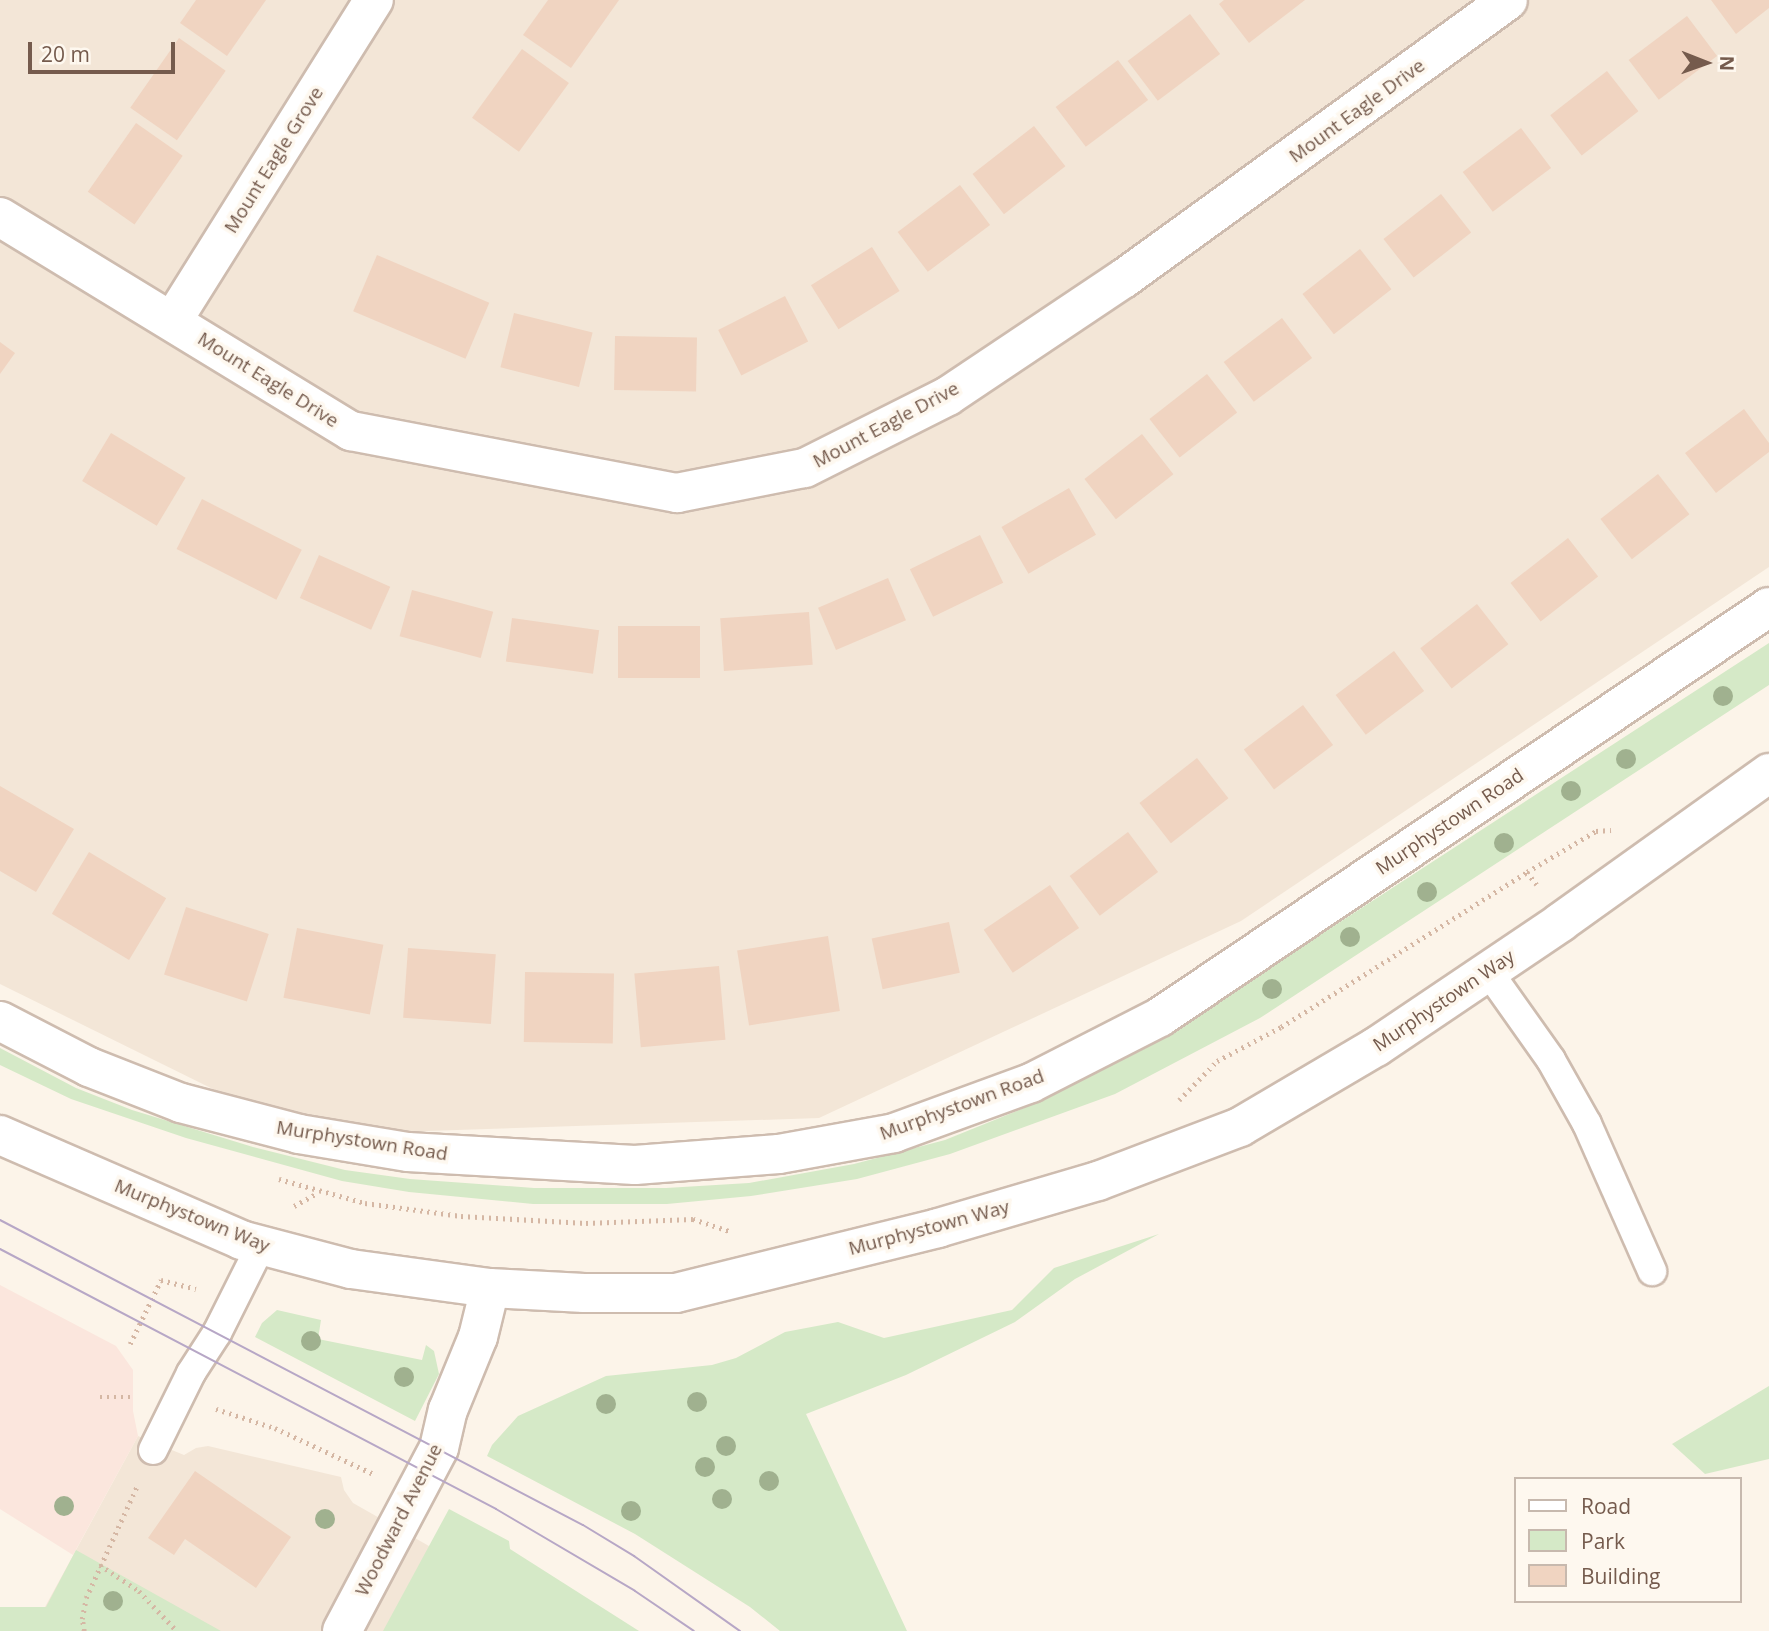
<!DOCTYPE html>
<html>
<head>
<meta charset="utf-8">
<style>
	body { margin:0 }
	#map { position:relative; width:1769px; height:1631px; overflow:hidden; background:#fcf4e9; font-family:"Open Sans",sans-serif }
	div>[style] { position:absolute }
	[style*='--x'] { left:calc(var(--x)*1px); top:calc(var(--y)*1px); width:calc(var(--w)*1px); rotate:calc(var(--a)*1deg) }
	.residential>* { inset:0; background:#f3e6d7 }
	.commercial>* { inset:0; background:#fbe6dd }
	.green>* { inset:0; background:#d5e9c7 }
	.building>* { inset:0; background:#f0d4c1; transform-origin:0 0 }
	.path>* { height:4.5px; margin-top:-2.25px; transform-origin:0; background:repeating-linear-gradient(90deg,#d5b7a4 0 2px,transparent 0 7px) }
	.roads { filter:drop-shadow(2px 0 #cebcaf) drop-shadow(-2px 0 #cebcaf) drop-shadow(0 2px #cebcaf) drop-shadow(0 -2px #cebcaf) }
	.service>* { height:28px; margin:-14px; padding:0 14px; transform-origin:14px; border-radius:14px; background:#fff }
	.minor>* { height:38px; margin:-19px; padding:0 19px; transform-origin:19px; border-radius:19px; background:#fff }
	.tertiary>* { height:38px; margin:-19px; padding:0 19px; transform-origin:19px; border-radius:19px; background:#fff }
	.tram>* { height:2px; margin:-1px; padding:0 1px; transform-origin:1px; border-radius:1px; background:#b7a7c6 }
	.trees>* { width:20px; height:20px; margin:-10px; border-radius:50%; background:#a0b18f }
	span { translate:-50% -50%; white-space:nowrap; text-align:center; line-height:1.15; -webkit-text-stroke:7px #fef8ef; paint-order:stroke }
	.street-label { font-size:19px; color:#755b4d }
	.legend { position:absolute; left:1514px; top:1477px; width:228px; height:126px; box-sizing:border-box; background:#fef8ef; border:2px solid #c7b9ae; margin:0; padding:9px 12px; list-style:none; font-size:21px; color:#755b4d }
	.legend li { display:flex; align-items:center; gap:14px; height:35px }
	.legend b { width:35px; border:2px solid #c7b9ae }
	.north { position:absolute; left:1671px; top:28px; width:70px; height:70px; -webkit-text-stroke:5px #fef8ef; paint-order:stroke; rotate:91deg; font-size:19px; font-weight:700; line-height:28px; text-align:center; color:#755b4d }
	.north::after { content:''; display:block; margin:auto; width:24px; height:32px; background:#755b4d; clip-path:polygon(50% 0,100% 100%,50% 72%,0 100%) }
	.scale { position:absolute; left:28px; top:42px; width:147px; height:32px; box-sizing:border-box; border:4px solid #755b4d; border-top:0; padding-left:9px; font-size:21px; line-height:24px; white-space:nowrap; color:#755b4d; -webkit-text-stroke:5px #fef8ef; paint-order:stroke }
</style>
</head>
<body>
<div id="map">
	<div class="residential">
		<div style="clip-path:polygon(0 0,1769px 0,1769px 567px,1241px 921px,819px 1118px,306px 1135px,0 984px)"></div>
		<div style="clip-path:polygon(138px 1436px,184px 1455px,196px 1448px,208px 1446px,341px 1477px,344px 1490px,353px 1503px,429px 1546px,639px 1631px,0 1631px,0 1607px,45px 1607px)"></div>
	</div>
	<div class="commercial">
		<div style="clip-path:polygon(0 1285px,116px 1346px,133px 1370px,133px 1411px,138px 1436px,73px 1555px,0 1509px)"></div>
	</div>
	<div class="green">
		<div style="clip-path:polygon(1769px 643px,1769px 685px,1260px 1018px,1115px 1094px,950px 1154px,857px 1179px,751px 1196px,667px 1204px,533px 1204px,409px 1192px,342px 1181px,186px 1138px,71px 1099px,0 1065px,0 1048px,76px 1088px,132px 1110px,253px 1147px,345px 1170px,410px 1179px,534px 1188px,666px 1188px,749px 1183px,854px 1164px,945px 1140px,1034px 1104px,1146px 1048px)"></div>
		<div style="clip-path:polygon(1159px 1234px,1075px 1279px,1015px 1322px,906px 1375px,806px 1414px,907px 1631px,780px 1631px,750px 1607px,635px 1534px,487px 1456px,492px 1445px,518px 1416px,606px 1376px,712px 1365px,736px 1358px,785px 1332px,838px 1322px,884px 1338px,1012px 1310px,1054px 1268px)"></div>
		<div style="clip-path:polygon(277px 1310px,321px 1320px,318px 1339px,422px 1360px,426px 1345px,434px 1351px,439px 1374px,415px 1421px,255px 1337px,262px 1323px)"></div>
		<div style="clip-path:polygon(1769px 1386px,1769px 1459px,1705px 1474px,1672px 1444px)"></div>
		<div style="clip-path:polygon(449px 1509px,509px 1541px,510px 1549px,521px 1556px,639px 1631px,383px 1631px)"></div>
		<div style="clip-path:polygon(76px 1550px,221px 1631px,0 1631px,0 1607px,46px 1607px)"></div>
	</div>
	<div class="building">
		<div style="clip-path:polygon(196px 0,266px 0,227px 56px,180px 23px)"></div>
		<div style="clip-path:polygon(548px 0,619px 0,571px 68px,523px 35px)"></div>
		<div style="clip-path:polygon(1224px 0,1305px 0,1249px 43px,1219px 4px)"></div>
		<div style="clip-path:polygon(1711px 0,1769px 0,1769px 8px,1736px 34px)"></div>
		<div style="left:1190px;top:14px;width:50px;height:78px;rotate:53deg"></div>
		<div style="left:1687px;top:16px;width:50px;height:73px;rotate:53deg"></div>
		<div style="left:179px;top:38px;width:57px;height:85px;rotate:35deg"></div>
		<div style="left:522px;top:49px;width:58px;height:85px;rotate:36deg"></div>
		<div style="left:1118px;top:60px;width:50px;height:78px;rotate:53deg"></div>
		<div style="left:1607px;top:71px;width:51px;height:72px;rotate:52deg"></div>
		<div style="left:136px;top:123px;width:57px;height:84px;rotate:35deg"></div>
		<div style="left:1034px;top:126px;width:51px;height:78px;rotate:52deg"></div>
		<div style="left:1521px;top:128px;width:50px;height:73px;rotate:53deg"></div>
		<div style="left:960px;top:185px;width:50px;height:78px;rotate:53deg"></div>
		<div style="left:1441px;top:194px;width:49px;height:73px;rotate:52deg"></div>
		<div style="left:872px;top:247px;width:52px;height:72px;rotate:58deg"></div>
		<div style="left:1360px;top:249px;width:51px;height:73px;rotate:52deg"></div>
		<div style="left:377px;top:255px;width:122px;height:61px;rotate:23deg"></div>
		<div style="left:785px;top:296px;width:51px;height:75px;rotate:63deg"></div>
		<div style="left:514px;top:313px;width:81px;height:56px;rotate:14deg"></div>
		<div style="left:1282px;top:318px;width:50px;height:73px;rotate:53deg"></div>
		<div style="left:615px;top:336px;width:82px;height:54px;rotate:1deg"></div>
		<div style="clip-path:polygon(0 342px,15px 353px,0 374px)"></div>
		<div style="left:1207px;top:374px;width:49px;height:73px;rotate:52deg"></div>
		<div style="clip-path:polygon(1744px 409px,1769px 443px,1769px 452px,1716px 493px,1685px 453px)"></div>
		<div style="left:111px;top:433px;width:87px;height:56px;rotate:31deg"></div>
		<div style="left:1142px;top:434px;width:51px;height:73px;rotate:52deg"></div>
		<div style="left:1658px;top:474px;width:51px;height:73px;rotate:52deg"></div>
		<div style="left:1069px;top:488px;width:54px;height:78px;rotate:60deg"></div>
		<div style="left:202px;top:499px;width:112px;height:56px;rotate:27deg"></div>
		<div style="left:980px;top:535px;width:53px;height:78px;rotate:64deg"></div>
		<div style="left:1568px;top:538px;width:49px;height:73px;rotate:52deg"></div>
		<div style="left:319px;top:555px;width:78px;height:47px;rotate:24deg"></div>
		<div style="left:888px;top:578px;width:46px;height:76px;rotate:67deg"></div>
		<div style="left:412px;top:590px;width:84px;height:48px;rotate:15deg"></div>
		<div style="left:1477px;top:604px;width:51px;height:72px;rotate:52deg"></div>
		<div style="left:809px;top:612px;width:53px;height:89px;rotate:86deg"></div>
		<div style="left:512px;top:618px;width:88px;height:44px;rotate:8deg"></div>
		<div style="left:618px;top:626px;width:82px;height:52px"></div>
		<div style="left:1394px;top:651px;width:50px;height:73px;rotate:53deg"></div>
		<div style="left:1303px;top:705px;width:50px;height:74px;rotate:53deg"></div>
		<div style="left:1197px;top:758px;width:51px;height:73px;rotate:52deg"></div>
		<div style="clip-path:polygon(0 786px,74px 829px,36px 892px,0 871px)"></div>
		<div style="left:1128px;top:832px;width:50px;height:73px;rotate:53deg"></div>
		<div style="left:89px;top:852px;width:90px;height:72px;rotate:31deg"></div>
		<div style="left:1050px;top:885px;width:52px;height:80px;rotate:56deg"></div>
		<div style="left:186px;top:907px;width:87px;height:71px;rotate:18deg"></div>
		<div style="left:949px;top:922px;width:52px;height:79px;rotate:78deg"></div>
		<div style="left:297px;top:928px;width:88px;height:71px;rotate:11deg"></div>
		<div style="left:828px;top:936px;width:76px;height:92px;rotate:81deg"></div>
		<div style="left:408px;top:948px;width:88px;height:70px;rotate:4deg"></div>
		<div style="left:719px;top:966px;width:74px;height:85px;rotate:85deg"></div>
		<div style="left:525px;top:972px;width:89px;height:70px;rotate:1deg"></div>
		<div style="clip-path:polygon(195px 1471px,291px 1537px,256px 1588px,185px 1539px,174px 1555px,148px 1538px)"></div>
	</div>
	<div class="path">
		<div style="--x:1527;--y:872;--w:16;--a:52"></div>
		<div style="--x:1179;--y:1100;--w:54;--a:-45.7"></div>
		<div style="--x:1217;--y:1061;--w:72;--a:-28"></div>
		<div style="--x:1281;--y:1027;--w:291;--a:-32.2"></div>
		<div style="--x:1527;--y:872;--w:80;--a:-30.7"></div>
		<div style="--x:1596;--y:831;--w:15;--a:-4"></div>
		<div style="--x:279;--y:1179;--w:89;--a:15.6"></div>
		<div style="--x:365;--y:1203;--w:97;--a:7.7"></div>
		<div style="--x:461;--y:1216;--w:125;--a:3.2"></div>
		<div style="--x:586;--y:1223;--w:107;--a:-2.1"></div>
		<div style="--x:693;--y:1219;--w:41;--a:18.4"></div>
		<div style="--x:294;--y:1206;--w:26;--a:-29"></div>
		<div style="--x:130;--y:1344;--w:71;--a:-64.2"></div>
		<div style="--x:161;--y:1280;--w:36;--a:14"></div>
		<div style="--x:100;--y:1397;--w:35;--a:0"></div>
		<div style="--x:216;--y:1409;--w:62;--a:17.9"></div>
		<div style="--x:275;--y:1428;--w:111;--a:25"></div>
		<div style="--x:100;--y:1565;--w:47;--a:33.7"></div>
		<div style="--x:139;--y:1591;--w:55;--a:46.5"></div>
		<div style="--x:84;--y:1631;--w:12;--a:-99"></div>
		<div style="--x:82;--y:1619;--w:21;--a:-79"></div>
		<div style="--x:86;--y:1598;--w:123;--a:-65.5"></div>
	</div>
	<div class="roads">
		<div class="service">
			<div style="--x:1488;--y:971;--w:109;--a:54.7"></div>
			<div style="--x:1551;--y:1060;--w:73;--a:60.6"></div>
			<div style="--x:1587;--y:1124;--w:161;--a:66.1"></div>
			<div style="--x:153;--y:1450;--w:86;--a:-63.7"></div>
			<div style="--x:191;--y:1373;--w:48;--a:-57"></div>
			<div style="--x:217;--y:1333;--w:96;--a:-63.4"></div>
		</div>
		<div class="minor">
			<div style="--x:0;--y:217;--w:411;--a:31.4"></div>
			<div style="--x:351;--y:431;--w:332;--a:10.8"></div>
			<div style="--x:677;--y:493;--w:130;--a:-11.1"></div>
			<div style="--x:805;--y:468;--w:160;--a:-26.7"></div>
			<div style="--x:948;--y:396;--w:211;--a:-33.8"></div>
			<div style="--x:1123;--y:279;--w:475;--a:-35.9"></div>
			<div style="--x:173;--y:320;--w:378;--a:-57.9"></div>
			<div style="--x:0;--y:1021;--w:100;--a:27.3"></div>
			<div style="--x:89;--y:1067;--w:99;--a:21.4"></div>
			<div style="--x:181;--y:1103;--w:122;--a:14.7"></div>
			<div style="--x:299;--y:1134;--w:110;--a:9.4"></div>
			<div style="--x:408;--y:1152;--w:227;--a:3.3"></div>
			<div style="--x:635;--y:1165;--w:144;--a:-4.4"></div>
			<div style="--x:779;--y:1154;--w:117;--a:-10.3"></div>
			<div style="--x:894;--y:1133;--w:146;--a:-20.1"></div>
			<div style="--x:1031;--y:1083;--w:145;--a:-27.1"></div>
			<div style="--x:1160;--y:1017;--w:734;--a:-33.95"></div>
			<div style="--x:342;--y:1631;--w:207;--a:-62.1"></div>
			<div style="--x:439;--y:1448;--w:39;--a:-77"></div>
			<div style="--x:448;--y:1410;--w:79;--a:-67.7"></div>
			<div style="--x:478;--y:1337;--w:50;--a:-76.2"></div>
		</div>
		<div class="tertiary">
			<div style="--x:0;--y:1135;--w:263;--a:23.5"></div>
			<div style="--x:241;--y:1240;--w:114;--a:14.8"></div>
			<div style="--x:351;--y:1269;--w:140;--a:7.8"></div>
			<div style="--x:490;--y:1288;--w:94;--a:3"></div>
			<div style="--x:584;--y:1293;--w:92;--a:0"></div>
			<div style="--x:676;--y:1293;--w:270;--a:-13.9"></div>
			<div style="--x:938;--y:1228;--w:167;--a:-16.4"></div>
			<div style="--x:1098;--y:1181;--w:152;--a:-20.8"></div>
			<div style="--x:1240;--y:1127;--w:158;--a:-30.5"></div>
			<div style="--x:1376;--y:1047;--w:223;--a:-34"></div>
			<div style="--x:1561;--y:922;--w:256;--a:-35.6"></div>
		</div>
	</div>
	<div class="tram">
		<div style="--x:0;--y:1220;--w:658;--a:27.62"></div>
		<div style="--x:583;--y:1525;--w:60;--a:31.3"></div>
		<div style="--x:634;--y:1556;--w:130;--a:35.3"></div>
		<div style="--x:0;--y:1249;--w:560;--a:27.66"></div>
		<div style="--x:496;--y:1509;--w:161;--a:30.5"></div>
		<div style="--x:635;--y:1591;--w:71;--a:34.1"></div>
	</div>
	<div class="trees">
		<div style="left:1723px;top:696px"></div>
		<div style="left:1626px;top:759px"></div>
		<div style="left:1571px;top:791px"></div>
		<div style="left:1504px;top:843px"></div>
		<div style="left:1427px;top:892px"></div>
		<div style="left:1350px;top:937px"></div>
		<div style="left:1272px;top:989px"></div>
		<div style="left:311px;top:1341px"></div>
		<div style="left:404px;top:1377px"></div>
		<div style="left:697px;top:1402px"></div>
		<div style="left:606px;top:1404px"></div>
		<div style="left:726px;top:1446px"></div>
		<div style="left:705px;top:1467px"></div>
		<div style="left:769px;top:1481px"></div>
		<div style="left:722px;top:1499px"></div>
		<div style="left:64px;top:1506px"></div>
		<div style="left:631px;top:1511px"></div>
		<div style="left:325px;top:1519px"></div>
		<div style="left:113px;top:1601px"></div>
	</div>
	<div class="street-label">
		<span style="left:1357px;top:111px;rotate:-36deg">Mount Eagle Drive</span>
		<span style="left:274px;top:160px;rotate:-58deg">Mount Eagle Grove</span>
		<span style="left:268px;top:380px;rotate:32deg">Mount Eagle Drive</span>
		<span style="left:886px;top:425px;rotate:-28deg">Mount Eagle Drive</span>
		<span style="left:1450px;top:822px;rotate:-34deg">Murphystown Road</span>
		<span style="left:1444px;top:1001px;rotate:-34deg">Murphystown Way</span>
		<span style="left:962px;top:1105px;rotate:-20deg">Murphystown Road</span>
		<span style="left:362px;top:1141px;rotate:9deg">Murphystown Road</span>
		<span style="left:192px;top:1216px;rotate:22deg">Murphystown Way</span>
		<span style="left:929px;top:1228px;rotate:-15deg">Murphystown Way</span>
		<span style="left:399px;top:1520px;rotate:-63deg">Woodward Avenue</span>
	</div>
	<ul class="legend">
	<li><b style="height:9px;background:#fff"></b>Road</li>
	<li><b style="height:19px;background:#d5e9c7"></b>Park</li>
	<li><b style="height:19px;background:#f0d4c1"></b>Building</li>
	</ul>
	<div class="north">N</div>
	<div class="scale">20 m</div>
</div>
</body>
</html>
